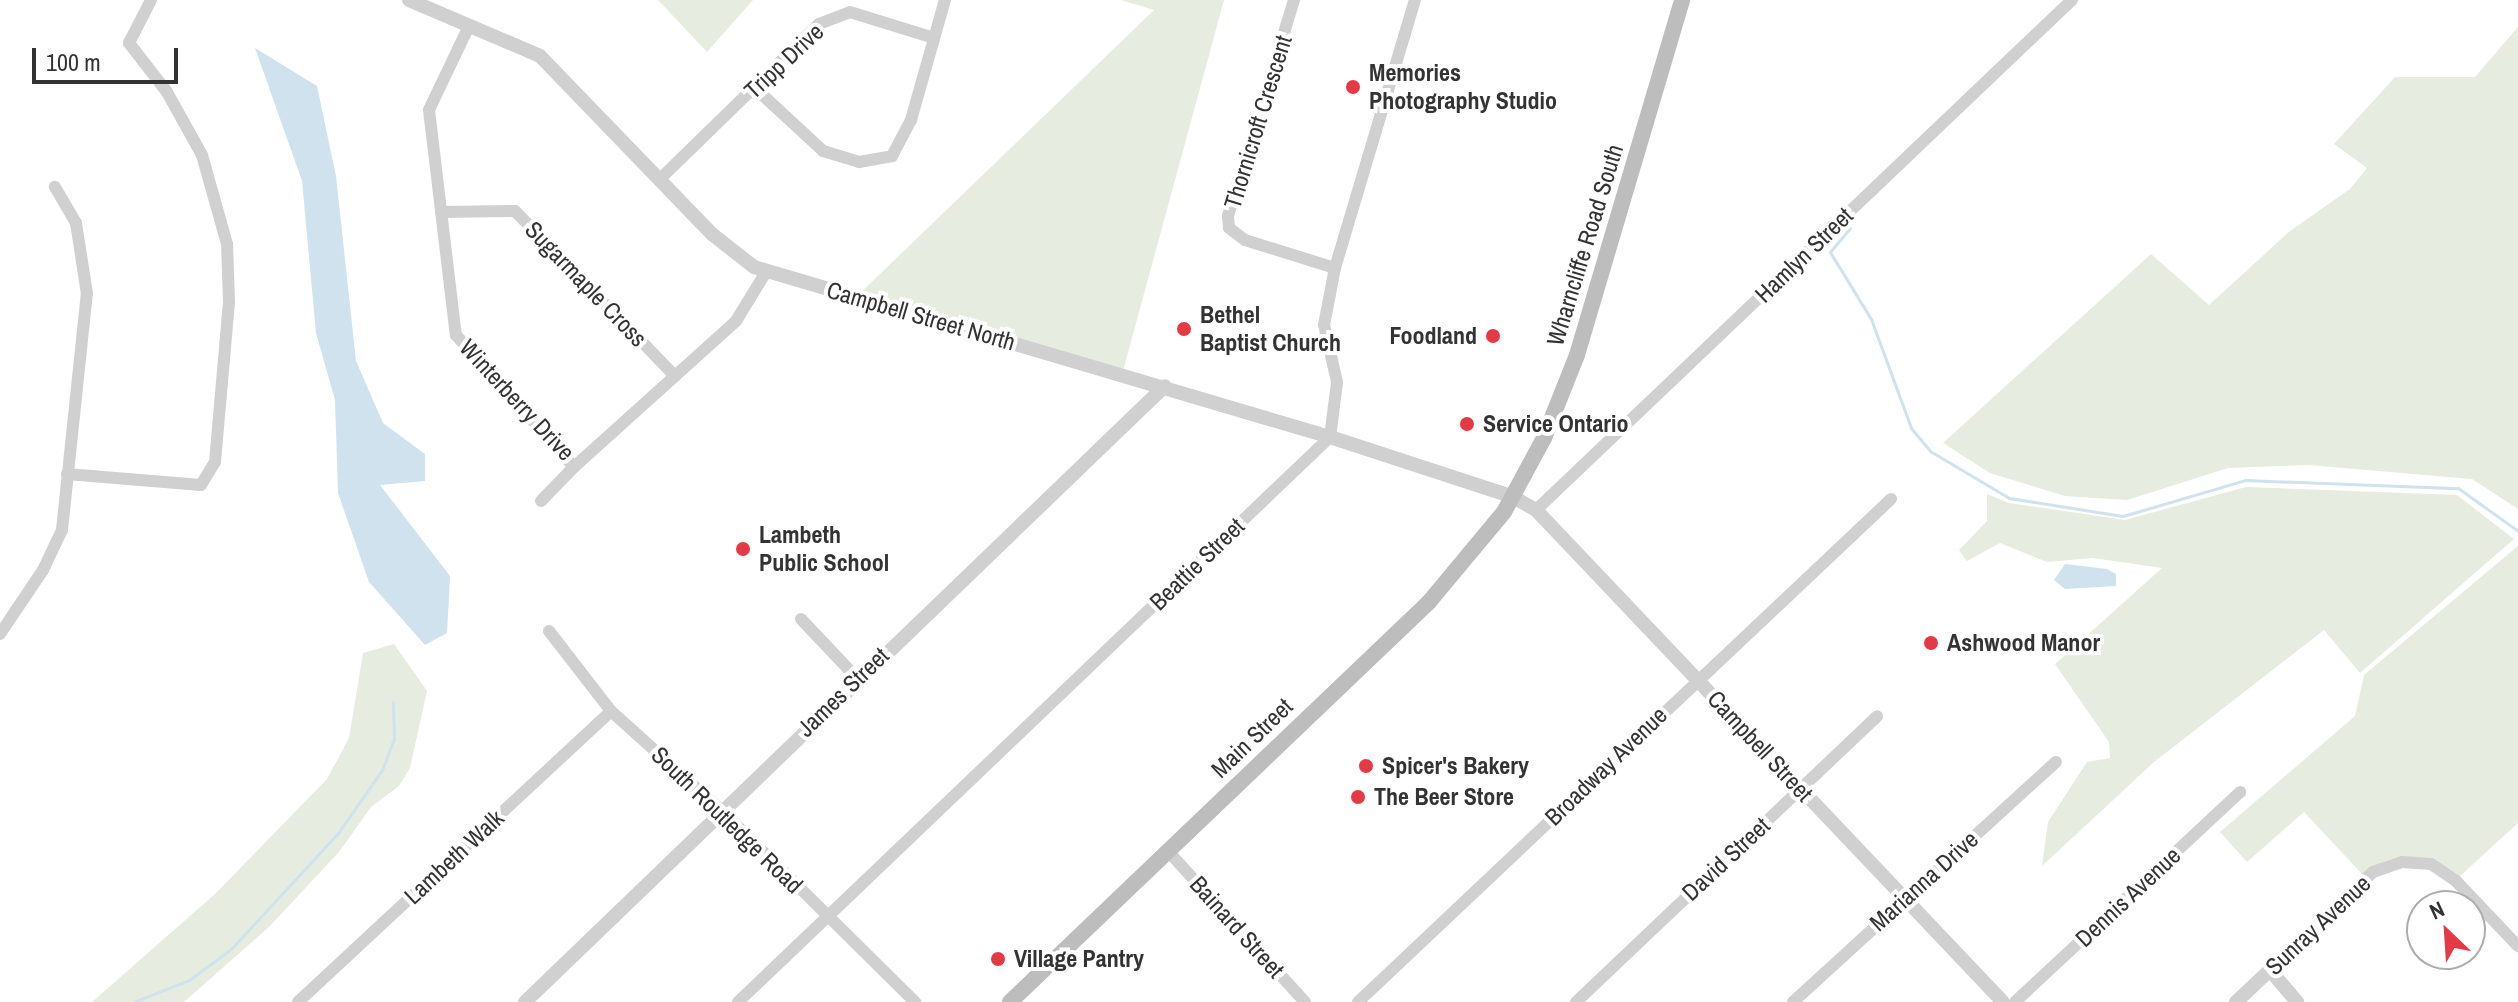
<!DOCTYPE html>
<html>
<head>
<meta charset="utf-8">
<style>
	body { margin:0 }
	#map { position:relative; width:2518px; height:1002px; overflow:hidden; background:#fff; font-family:"Archivo Narrow",sans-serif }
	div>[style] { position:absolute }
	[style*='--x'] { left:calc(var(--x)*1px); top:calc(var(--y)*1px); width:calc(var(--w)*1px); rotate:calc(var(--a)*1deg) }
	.green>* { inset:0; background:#e6ecdf }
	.water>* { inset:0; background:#cfe2ee }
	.stream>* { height:3px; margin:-1.5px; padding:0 1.5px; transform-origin:1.5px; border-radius:1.5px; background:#cfe2ee }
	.minor>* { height:12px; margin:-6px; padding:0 6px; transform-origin:6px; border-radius:6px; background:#d0d0d0 }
	.tertiary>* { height:14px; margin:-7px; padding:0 7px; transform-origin:7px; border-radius:7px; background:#d0d0d0 }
	.secondary>* { height:16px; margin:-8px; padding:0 8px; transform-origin:8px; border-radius:8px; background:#bdbdbd }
	.dots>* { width:22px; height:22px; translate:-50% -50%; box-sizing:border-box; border:4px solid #fff; border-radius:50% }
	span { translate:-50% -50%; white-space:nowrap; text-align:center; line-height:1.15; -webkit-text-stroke:8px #fff; paint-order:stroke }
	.street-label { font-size:24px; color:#333 }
	.poi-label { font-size:24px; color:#333; font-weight:700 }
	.left { translate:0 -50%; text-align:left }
	.right { translate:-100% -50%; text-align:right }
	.north { position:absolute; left:2406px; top:890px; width:80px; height:80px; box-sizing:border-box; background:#fff; border:2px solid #adadad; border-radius:50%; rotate:335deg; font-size:22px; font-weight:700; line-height:32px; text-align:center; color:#333 }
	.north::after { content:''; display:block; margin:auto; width:28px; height:36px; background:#e63946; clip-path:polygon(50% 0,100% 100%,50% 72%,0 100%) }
	.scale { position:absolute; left:32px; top:48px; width:146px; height:36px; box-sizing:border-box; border:4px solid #333; border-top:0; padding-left:10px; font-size:24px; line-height:28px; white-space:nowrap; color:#333; -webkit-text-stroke:6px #fff; paint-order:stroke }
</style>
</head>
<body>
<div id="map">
	<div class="green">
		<div style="clip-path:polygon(658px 0,753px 0,707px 52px)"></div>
		<div style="clip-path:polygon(1121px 0,1224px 0,1120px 382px,853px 300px,1154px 10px)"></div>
		<div style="clip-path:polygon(2518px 27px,2518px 509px,2472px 479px,2308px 465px,2228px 468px,2127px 500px,2065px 496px,1990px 473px,1943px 443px,2151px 254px,2209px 305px,2290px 231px,2350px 189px,2367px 168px,2334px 144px,2395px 77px,2475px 77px)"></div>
		<div style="clip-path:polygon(2246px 487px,2457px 495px,2514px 539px,2360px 673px,2324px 630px,2154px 762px,2042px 866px,2048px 822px,2087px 762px,2110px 758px,2109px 742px,2055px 664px,2162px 568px,2093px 558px,2047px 562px,2000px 543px,1967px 561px,1959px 550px,1987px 521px,1987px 494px,2009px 503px,2125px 520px)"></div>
		<div style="clip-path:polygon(2518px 546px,2518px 823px,2459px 877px,2427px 862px,2382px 864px,2362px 874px,2304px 812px,2247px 862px,2220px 832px,2355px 716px,2364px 675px)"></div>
		<div style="clip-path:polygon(394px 644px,427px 691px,410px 768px,399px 786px,371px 807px,339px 852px,269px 927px,184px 1002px,92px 1002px,215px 894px,327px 779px,349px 738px,363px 653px)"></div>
	</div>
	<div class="water">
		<div style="clip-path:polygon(255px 48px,317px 86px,336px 176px,356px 361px,383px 423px,425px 454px,425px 481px,380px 485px,450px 576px,447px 633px,425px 645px,369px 582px,338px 493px,335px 400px,316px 333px,302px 181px)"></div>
		<div style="clip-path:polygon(2065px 564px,2107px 569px,2116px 574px,2116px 586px,2065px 589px,2054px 580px)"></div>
	</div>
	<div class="stream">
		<div style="--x:1850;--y:228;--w:31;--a:130"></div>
		<div style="--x:1830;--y:252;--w:79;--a:58.5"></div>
		<div style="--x:1871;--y:319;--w:116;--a:69.8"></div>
		<div style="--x:1911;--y:428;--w:30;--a:50"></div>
		<div style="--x:1930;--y:451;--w:92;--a:30.7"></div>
		<div style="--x:2009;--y:498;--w:115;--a:9"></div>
		<div style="--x:2123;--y:516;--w:127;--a:-16.4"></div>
		<div style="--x:2245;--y:480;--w:213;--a:2.2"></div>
		<div style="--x:2458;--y:488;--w:74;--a:35.6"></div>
		<div style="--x:134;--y:1002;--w:59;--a:-21.8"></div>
		<div style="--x:189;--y:980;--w:52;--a:-36.4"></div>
		<div style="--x:231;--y:949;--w:158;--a:-47.3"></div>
		<div style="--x:338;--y:833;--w:77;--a:-55.1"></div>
		<div style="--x:382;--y:770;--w:34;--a:-69"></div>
		<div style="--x:394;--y:738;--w:36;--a:-92"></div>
	</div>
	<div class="minor">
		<div style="--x:1294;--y:0;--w:226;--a:107"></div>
		<div style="--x:1228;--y:216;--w:12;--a:85"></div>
		<div style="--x:1229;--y:228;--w:20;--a:37"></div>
		<div style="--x:1245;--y:240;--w:94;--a:17.3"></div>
		<div style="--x:469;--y:26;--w:93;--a:115.5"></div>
		<div style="--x:429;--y:110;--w:227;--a:83.2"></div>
		<div style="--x:456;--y:335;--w:177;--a:48.2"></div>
		<div style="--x:574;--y:467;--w:218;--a:-42"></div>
		<div style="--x:736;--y:321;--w:57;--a:-58.5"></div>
		<div style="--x:755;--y:88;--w:93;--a:42.8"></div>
		<div style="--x:823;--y:151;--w:38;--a:17"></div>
		<div style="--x:859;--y:162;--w:34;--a:-10"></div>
		<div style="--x:892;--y:156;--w:41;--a:-62.2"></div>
		<div style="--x:911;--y:120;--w:125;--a:-74.2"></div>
		<div style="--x:660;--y:179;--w:222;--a:-44.3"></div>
		<div style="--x:819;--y:24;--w:33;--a:-21"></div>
		<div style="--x:850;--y:12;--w:88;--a:17.2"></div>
		<div style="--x:441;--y:212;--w:74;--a:-0.8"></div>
		<div style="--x:515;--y:211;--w:230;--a:45.9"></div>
		<div style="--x:67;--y:474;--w:134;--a:4.7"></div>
		<div style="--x:201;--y:485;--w:27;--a:-59"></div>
		<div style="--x:215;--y:462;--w:160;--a:-85"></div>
		<div style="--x:229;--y:303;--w:59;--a:-91.9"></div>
		<div style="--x:227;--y:244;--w:92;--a:-105.7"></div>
		<div style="--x:202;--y:155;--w:72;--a:-119.1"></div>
		<div style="--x:167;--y:92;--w:62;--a:-127.8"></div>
		<div style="--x:129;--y:43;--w:48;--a:-62.9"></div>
		<div style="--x:541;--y:501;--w:47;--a:-45.9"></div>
		<div style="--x:1536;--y:510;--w:740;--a:-43.58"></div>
		<div style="--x:801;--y:619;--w:81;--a:46.5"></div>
		<div style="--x:549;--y:631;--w:101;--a:52.2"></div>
		<div style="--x:611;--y:711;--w:149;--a:42"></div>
		<div style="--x:722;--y:811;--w:272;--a:44.7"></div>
		<div style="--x:0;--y:634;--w:77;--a:-56.1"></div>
		<div style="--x:43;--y:570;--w:44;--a:-64.6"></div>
		<div style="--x:62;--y:530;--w:237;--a:-84"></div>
		<div style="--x:87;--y:294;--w:72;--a:-98.8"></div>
		<div style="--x:76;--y:223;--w:42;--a:-120.3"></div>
		<div style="--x:1168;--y:851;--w:204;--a:47.8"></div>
		<div style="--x:2270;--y:970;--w:142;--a:-43.6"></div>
		<div style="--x:2373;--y:872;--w:31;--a:-19"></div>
		<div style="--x:2402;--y:862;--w:29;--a:4"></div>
		<div style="--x:2431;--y:864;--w:30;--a:34"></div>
		<div style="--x:2456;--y:881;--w:90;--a:46.4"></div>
		<div style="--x:298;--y:1002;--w:427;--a:-42.9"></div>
		<div style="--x:738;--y:1002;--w:818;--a:-43.66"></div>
		<div style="--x:1330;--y:437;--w:55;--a:-82.7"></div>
		<div style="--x:1337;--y:382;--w:58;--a:-102.8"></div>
		<div style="--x:1324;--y:325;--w:58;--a:-79.1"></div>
		<div style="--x:1335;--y:268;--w:280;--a:-73.4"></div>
		<div style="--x:1358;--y:1002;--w:733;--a:-43.34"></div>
		<div style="--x:1576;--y:1002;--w:415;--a:-43.5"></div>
		<div style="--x:1793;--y:1002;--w:356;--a:-42.4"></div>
		<div style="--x:2015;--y:1002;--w:308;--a:-43"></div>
	</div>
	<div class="tertiary">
		<div style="--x:409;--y:0;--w:142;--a:23.1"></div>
		<div style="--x:540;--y:56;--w:248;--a:46"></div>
		<div style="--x:712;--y:234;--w:53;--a:38.2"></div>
		<div style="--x:754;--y:267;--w:601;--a:16.44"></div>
		<div style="--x:1330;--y:437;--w:190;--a:18.1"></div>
		<div style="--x:1511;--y:496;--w:29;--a:29"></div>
		<div style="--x:1536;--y:510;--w:678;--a:46.49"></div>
		<div style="--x:525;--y:1002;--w:888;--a:-43.91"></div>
		<div style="--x:2236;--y:1002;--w:47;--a:-43.3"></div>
		<div style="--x:2270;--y:970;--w:42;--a:49.8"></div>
	</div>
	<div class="secondary">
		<div style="--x:1010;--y:1002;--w:579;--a:-43.67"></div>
		<div style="--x:1429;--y:602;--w:117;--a:-50.2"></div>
		<div style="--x:1504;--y:512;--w:84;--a:-61.6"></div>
		<div style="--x:1544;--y:438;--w:89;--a:-68.3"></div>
		<div style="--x:1577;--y:355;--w:370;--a:-73.5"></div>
	</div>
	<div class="dots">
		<div style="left:1353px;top:87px;background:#e63946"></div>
		<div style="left:1184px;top:329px;background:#e63946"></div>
		<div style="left:1493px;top:336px;background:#e63946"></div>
		<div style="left:1467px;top:424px;background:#e63946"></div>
		<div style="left:743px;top:549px;background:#e63946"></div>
		<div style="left:1931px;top:643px;background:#e63946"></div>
		<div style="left:1366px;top:766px;background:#e63946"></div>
		<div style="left:1358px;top:797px;background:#e63946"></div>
		<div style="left:998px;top:959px;background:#e63946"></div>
	</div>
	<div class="street-label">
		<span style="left:784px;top:61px;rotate:-43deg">Tripp Drive</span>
		<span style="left:1258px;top:122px;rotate:-73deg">Thornicroft Crescent</span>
		<span style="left:1585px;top:245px;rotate:-73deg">Wharncliffe Road South</span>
		<span style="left:1804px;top:255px;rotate:-44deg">Hamlyn Street</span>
		<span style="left:586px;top:284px;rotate:46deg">Sugarmaple Cross</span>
		<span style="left:921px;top:316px;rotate:16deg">Campbell Street North</span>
		<span style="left:517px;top:400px;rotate:47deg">Winterberry Drive</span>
		<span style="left:1197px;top:564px;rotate:-44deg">Beattie Street</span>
		<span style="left:843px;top:692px;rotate:-44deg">James Street</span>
		<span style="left:1252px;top:738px;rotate:-44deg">Main Street</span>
		<span style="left:1760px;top:746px;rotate:47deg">Campbell Street</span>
		<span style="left:1606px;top:766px;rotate:-44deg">Broadway Avenue</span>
		<span style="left:727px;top:820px;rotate:44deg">South Routledge Road</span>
		<span style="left:454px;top:857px;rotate:-43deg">Lambeth Walk</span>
		<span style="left:1726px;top:859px;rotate:-43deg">David Street</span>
		<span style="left:1924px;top:881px;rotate:-42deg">Marianna Drive</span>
		<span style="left:2128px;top:897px;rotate:-43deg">Dennis Avenue</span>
		<span style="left:2318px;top:925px;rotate:-43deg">Sunray Avenue</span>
		<span style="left:1237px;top:927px;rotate:48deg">Bainard Street</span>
	</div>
	<div class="poi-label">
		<span class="left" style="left:1369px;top:87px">Memories<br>Photography Studio</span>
		<span class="left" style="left:1200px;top:329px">Bethel<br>Baptist Church</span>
		<span class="right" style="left:1477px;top:336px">Foodland</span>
		<span class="left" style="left:1483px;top:424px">Service Ontario</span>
		<span class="left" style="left:759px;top:549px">Lambeth<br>Public School</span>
		<span class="left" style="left:1947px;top:643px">Ashwood Manor</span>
		<span class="left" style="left:1382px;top:766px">Spicer's Bakery</span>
		<span class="left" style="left:1374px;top:797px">The Beer Store</span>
		<span class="left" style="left:1014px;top:959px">Village Pantry</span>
	</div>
	<div class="north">N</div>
	<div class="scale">100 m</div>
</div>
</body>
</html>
